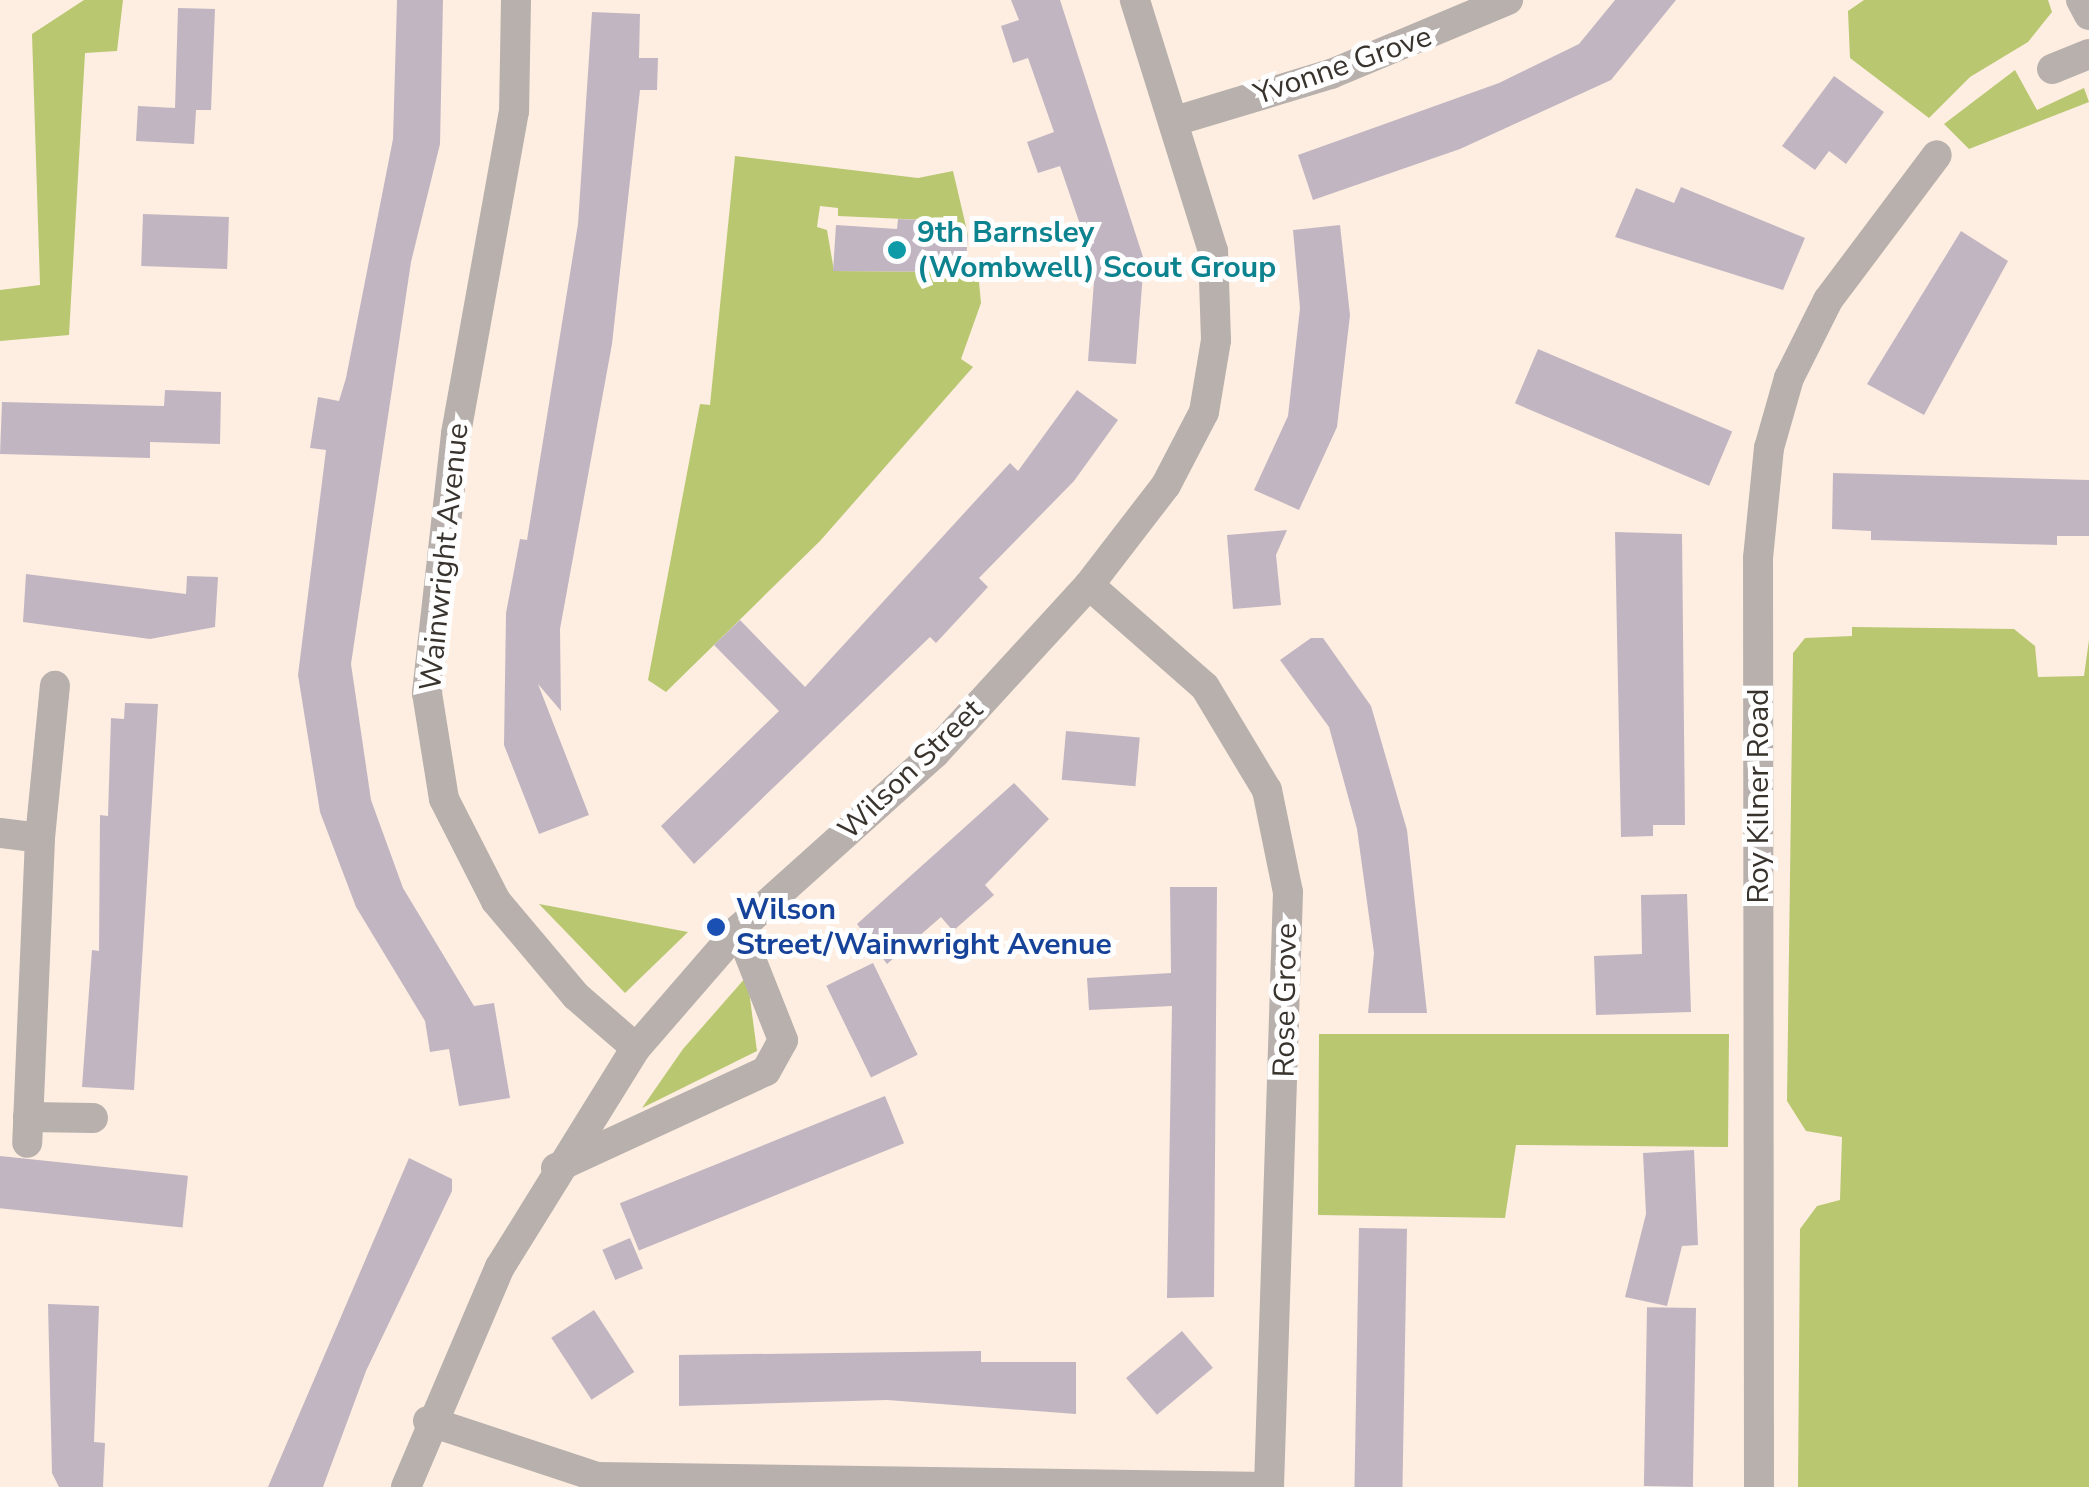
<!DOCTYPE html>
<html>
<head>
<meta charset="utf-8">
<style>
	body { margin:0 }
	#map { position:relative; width:2089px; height:1487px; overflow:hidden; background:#fdeee1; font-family:"Nunito Sans",sans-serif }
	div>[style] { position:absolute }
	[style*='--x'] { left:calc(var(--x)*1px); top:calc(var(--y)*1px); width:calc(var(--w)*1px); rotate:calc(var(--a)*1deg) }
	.green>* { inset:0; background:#b9c770 }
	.building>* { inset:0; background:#c2b5c2; transform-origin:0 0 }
	.minor>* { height:30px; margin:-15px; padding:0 15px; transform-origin:15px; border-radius:15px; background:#b8b0ac }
	.dots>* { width:28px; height:28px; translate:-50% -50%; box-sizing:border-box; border:5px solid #fefefe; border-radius:50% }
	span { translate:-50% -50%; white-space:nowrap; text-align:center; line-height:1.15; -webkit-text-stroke:10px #fefefe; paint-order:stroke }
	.street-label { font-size:30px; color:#39332e }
	.culture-label { font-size:30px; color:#0d838f; font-weight:700 }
	.left { translate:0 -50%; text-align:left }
	.transit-label { font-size:30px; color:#164399; font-weight:700 }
</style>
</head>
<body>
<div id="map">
	<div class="green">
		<div style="clip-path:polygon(84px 0,123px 0,117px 51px,85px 53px,69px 335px,0 341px,0 290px,40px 285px,32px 34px)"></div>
		<div style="clip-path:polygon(1864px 0,2048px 0,2052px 12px,2028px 42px,1970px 77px,1929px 118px,1850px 58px,1848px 11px)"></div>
		<div style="clip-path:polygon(2015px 70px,2037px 110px,2084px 88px,2089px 102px,1969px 149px,1944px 124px)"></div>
		<div style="clip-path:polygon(735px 156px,918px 178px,953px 171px,968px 235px,948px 233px,948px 221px,838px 216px,838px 208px,820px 206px,817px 227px,827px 230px,834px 271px,978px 272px,981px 303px,961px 359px,973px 367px,820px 541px,666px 692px,648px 680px,700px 404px,710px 405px)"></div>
		<div style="clip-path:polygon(1852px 627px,2014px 629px,2035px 646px,2038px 677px,2084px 676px,2089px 640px,2089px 1487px,1798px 1487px,1800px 1229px,1817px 1206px,1840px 1200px,1842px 1137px,1806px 1131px,1787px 1101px,1793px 653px,1805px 638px,1852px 636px)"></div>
		<div style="clip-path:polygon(539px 904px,688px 932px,625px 993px)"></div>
		<div style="clip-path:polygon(747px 976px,757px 1051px,642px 1108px,683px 1049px)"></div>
		<div style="clip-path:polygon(1319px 1034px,1729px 1034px,1728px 1147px,1516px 1145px,1505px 1218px,1318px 1215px)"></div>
	</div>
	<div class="building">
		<div style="clip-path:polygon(397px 0,443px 0,440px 144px,411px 262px,351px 664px,371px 800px,403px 888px,474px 1006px,494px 1003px,510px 1098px,459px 1106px,449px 1049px,430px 1052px,425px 1021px,356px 907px,320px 812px,298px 675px,326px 450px,310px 448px,318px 397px,339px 401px,346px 378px,393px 139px)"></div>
		<div style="clip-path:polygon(1011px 0,1060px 0,1144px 260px,1136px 364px,1088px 361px,1095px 268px,1060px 166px,1038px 173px,1027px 142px,1054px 132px,1028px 58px,1013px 63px,1001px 26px,1019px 20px)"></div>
		<div style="clip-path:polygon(1615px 0,1676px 0,1611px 80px,1460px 149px,1313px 200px,1298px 155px,1499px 83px,1579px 44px)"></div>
		<div style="clip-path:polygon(178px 8px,215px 9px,211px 110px,196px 110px,194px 144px,136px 141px,138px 106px,175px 108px)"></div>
		<div style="clip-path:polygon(592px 12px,640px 14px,639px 58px,658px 58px,657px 90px,640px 90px,612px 344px,560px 629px,561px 711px,538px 684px,589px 815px,539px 834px,504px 745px,506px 613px,520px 539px,527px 540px,578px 224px)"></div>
		<div style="clip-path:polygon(1834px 76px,1884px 112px,1846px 164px,1829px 151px,1815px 170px,1782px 146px)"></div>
		<div style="clip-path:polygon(1681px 187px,1805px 238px,1783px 290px,1615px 237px,1636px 188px,1674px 203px)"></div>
		<div style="left:143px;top:214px;width:86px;height:52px;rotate:2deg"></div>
		<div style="clip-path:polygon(898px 219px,949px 221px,948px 233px,968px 235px,965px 272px,833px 271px,836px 225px,897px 229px)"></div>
		<div style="clip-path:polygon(1340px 225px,1350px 315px,1337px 427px,1299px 510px,1254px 490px,1288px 416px,1300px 308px,1293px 230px)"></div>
		<div style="clip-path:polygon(1961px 231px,2008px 261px,1924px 415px,1867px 384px)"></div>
		<div style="left:1538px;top:349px;width:211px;height:59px;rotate:23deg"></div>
		<div style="clip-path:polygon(165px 390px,221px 392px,220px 444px,150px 442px,150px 458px,0 454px,2px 402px,164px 406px)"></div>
		<div style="clip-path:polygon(1077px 390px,1118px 420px,1074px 481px,979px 578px,988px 587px,936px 643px,930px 637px,694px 864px,661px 826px,779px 711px,714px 645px,740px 620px,805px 687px,1010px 463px,1018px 471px)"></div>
		<div style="clip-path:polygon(1833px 473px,2089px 480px,2089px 536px,2057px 536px,2057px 545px,1871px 540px,1871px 531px,1832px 529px)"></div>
		<div style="clip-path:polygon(1287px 530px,1276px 555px,1281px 605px,1233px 609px,1227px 535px)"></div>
		<div style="clip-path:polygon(1615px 532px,1682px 534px,1685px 825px,1653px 825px,1653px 836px,1621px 837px)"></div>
		<div style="clip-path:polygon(26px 574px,186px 594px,187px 576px,218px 577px,215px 627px,150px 639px,23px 622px)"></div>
		<div style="clip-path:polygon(1311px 638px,1323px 638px,1371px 706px,1407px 830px,1427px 1013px,1368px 1013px,1374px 953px,1357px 829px,1329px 727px,1280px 660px)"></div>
		<div style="clip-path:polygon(125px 703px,158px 704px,134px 1090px,82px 1087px,92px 950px,99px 951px,100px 815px,108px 816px,111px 718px,124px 719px)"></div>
		<div style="left:1066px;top:731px;width:74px;height:49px;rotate:5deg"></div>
		<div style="clip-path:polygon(1014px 783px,1049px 819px,985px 885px,994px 895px,953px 931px,941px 917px,887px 964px,857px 924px)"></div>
		<div style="clip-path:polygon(1170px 887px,1217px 887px,1214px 1297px,1167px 1298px,1172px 1006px,1089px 1010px,1087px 978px,1171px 973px)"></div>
		<div style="clip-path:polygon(1687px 894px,1691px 1012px,1596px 1015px,1594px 956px,1642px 954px,1641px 895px)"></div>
		<div style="left:873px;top:963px;width:102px;height:52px;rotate:64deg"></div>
		<div style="left:885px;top:1096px;width:51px;height:286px;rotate:68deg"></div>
		<div style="clip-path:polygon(1694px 1150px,1698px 1245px,1682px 1246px,1667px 1306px,1625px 1297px,1646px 1214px,1643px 1153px)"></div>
		<div style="left:0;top:1156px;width:189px;height:52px;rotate:6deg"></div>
		<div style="clip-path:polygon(409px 1158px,452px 1179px,452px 1191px,366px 1371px,323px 1487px,268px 1487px)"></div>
		<div style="left:1359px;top:1228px;width:48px;height:259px;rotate:1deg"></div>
		<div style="left:630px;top:1238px;width:33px;height:30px;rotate:67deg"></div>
		<div style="clip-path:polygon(48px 1304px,99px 1306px,94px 1442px,105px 1443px,103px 1487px,59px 1487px,52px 1473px)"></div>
		<div style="left:1696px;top:1308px;width:179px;height:49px;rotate:91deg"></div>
		<div style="left:594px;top:1310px;width:74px;height:51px;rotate:57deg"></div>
		<div style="left:1182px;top:1331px;width:48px;height:73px;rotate:50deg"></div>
		<div style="clip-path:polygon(981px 1351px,981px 1362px,1076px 1362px,1076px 1414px,887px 1400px,679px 1406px,679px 1355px)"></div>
	</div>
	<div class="minor">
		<div style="--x:516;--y:0;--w:111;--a:91"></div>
		<div style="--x:514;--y:111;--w:328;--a:100.2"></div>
		<div style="--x:456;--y:434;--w:261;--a:96.4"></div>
		<div style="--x:427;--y:693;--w:107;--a:80.9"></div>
		<div style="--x:444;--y:799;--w:114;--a:63"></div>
		<div style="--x:496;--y:901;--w:124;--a:49.9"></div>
		<div style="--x:576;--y:996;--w:79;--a:40.9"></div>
		<div style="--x:2081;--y:0;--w:17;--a:62"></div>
		<div style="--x:2052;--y:69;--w:40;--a:-22"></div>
		<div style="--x:1175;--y:121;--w:163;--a:-16.8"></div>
		<div style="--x:1331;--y:74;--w:192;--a:-22.7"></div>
		<div style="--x:1089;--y:585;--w:154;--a:41.3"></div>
		<div style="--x:1205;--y:687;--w:120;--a:59"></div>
		<div style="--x:1267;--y:790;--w:104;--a:78.4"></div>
		<div style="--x:1288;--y:892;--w:595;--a:91.83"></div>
		<div style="--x:0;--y:833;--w:40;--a:7.1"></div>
		<div style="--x:40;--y:838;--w:305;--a:92.4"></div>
		<div style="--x:40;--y:838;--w:153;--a:-84.4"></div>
		<div style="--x:28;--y:1117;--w:65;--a:0.9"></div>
		<div style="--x:556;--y:1168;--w:231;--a:-24.8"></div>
		<div style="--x:766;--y:1071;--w:35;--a:-61"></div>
		<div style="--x:783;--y:1040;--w:119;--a:-111.6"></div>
		<div style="--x:428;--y:1421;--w:178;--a:18.3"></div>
		<div style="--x:597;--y:1477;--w:672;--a:0.85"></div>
		<div style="--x:406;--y:1487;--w:239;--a:-66.9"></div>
		<div style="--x:500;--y:1267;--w:258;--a:-58.2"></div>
		<div style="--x:636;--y:1048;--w:157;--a:-49.1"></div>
		<div style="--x:739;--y:929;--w:263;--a:-41.9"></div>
		<div style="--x:935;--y:753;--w:228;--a:-47.5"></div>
		<div style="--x:1089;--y:585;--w:126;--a:-52.4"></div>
		<div style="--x:1166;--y:485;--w:82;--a:-62.5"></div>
		<div style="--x:1204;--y:412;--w:73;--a:-80.5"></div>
		<div style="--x:1216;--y:340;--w:89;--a:-91.9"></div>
		<div style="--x:1213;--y:251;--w:263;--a:-107.3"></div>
		<div style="--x:1759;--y:1487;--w:929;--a:-90.06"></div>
		<div style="--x:1758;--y:558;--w:111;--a:-84.3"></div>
		<div style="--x:1769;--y:448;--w:73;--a:-74.1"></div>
		<div style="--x:1789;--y:378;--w:87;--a:-63.4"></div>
		<div style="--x:1828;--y:300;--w:181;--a:-53.1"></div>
	</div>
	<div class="dots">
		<div style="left:897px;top:250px;background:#0f9aa8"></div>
		<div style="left:716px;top:927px;background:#1a4fb4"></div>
	</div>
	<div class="street-label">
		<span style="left:1343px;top:66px;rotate:-19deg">Yvonne Grove</span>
		<span style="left:445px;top:557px;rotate:-84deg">Wainwright Avenue</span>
		<span style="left:911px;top:770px;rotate:-44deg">Wilson Street</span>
		<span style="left:1759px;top:796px;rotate:-90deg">Roy Kilner Road</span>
		<span style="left:1286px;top:1000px;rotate:-89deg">Rose Grove</span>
	</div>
	<div class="culture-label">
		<span class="left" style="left:917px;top:250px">9th Barnsley<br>(Wombwell) Scout Group</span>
	</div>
	<div class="transit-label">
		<span class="left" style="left:736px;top:927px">Wilson<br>Street/Wainwright Avenue</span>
	</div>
</div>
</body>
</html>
